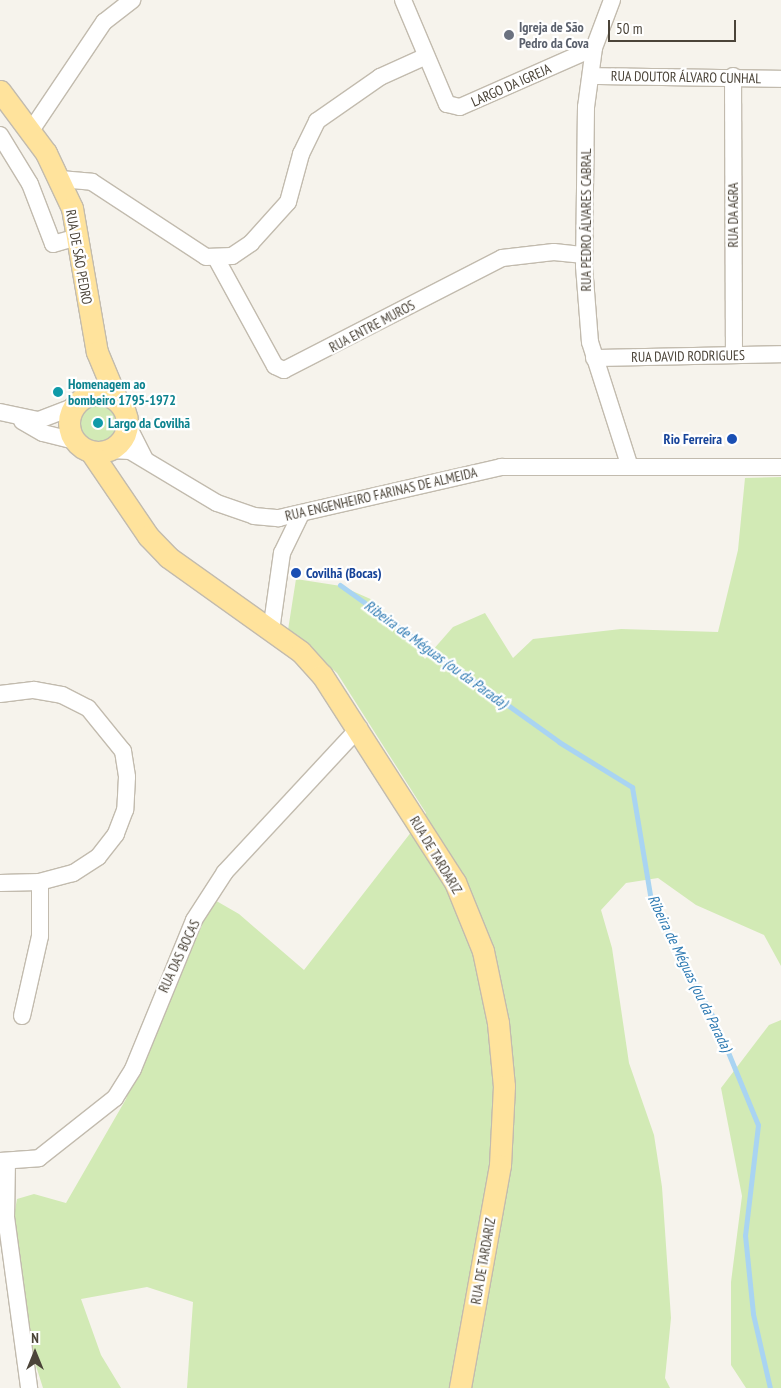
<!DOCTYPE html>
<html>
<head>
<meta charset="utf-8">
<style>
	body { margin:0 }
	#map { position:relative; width:781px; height:1388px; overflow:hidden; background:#f6f3ec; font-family:"PT Sans Narrow",sans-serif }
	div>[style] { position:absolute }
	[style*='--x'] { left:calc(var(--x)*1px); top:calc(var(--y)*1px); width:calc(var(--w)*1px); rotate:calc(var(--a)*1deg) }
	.green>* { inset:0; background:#d2eab5 }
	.round { border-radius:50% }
	.stream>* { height:5px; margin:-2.5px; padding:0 2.5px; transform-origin:2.5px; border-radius:2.5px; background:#a9d4f2 }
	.roads { filter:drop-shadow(1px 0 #c2bbae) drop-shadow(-1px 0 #c2bbae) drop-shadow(0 1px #c2bbae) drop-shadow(0 -1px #c2bbae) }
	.minor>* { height:16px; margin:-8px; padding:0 8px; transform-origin:8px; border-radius:8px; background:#fff }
	.major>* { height:21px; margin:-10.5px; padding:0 10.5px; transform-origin:10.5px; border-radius:10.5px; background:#ffe39c }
	.major>.ring { margin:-10.5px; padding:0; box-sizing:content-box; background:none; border:21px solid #ffe39c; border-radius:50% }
	.dots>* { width:14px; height:14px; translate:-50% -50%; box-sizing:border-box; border:2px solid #fff; border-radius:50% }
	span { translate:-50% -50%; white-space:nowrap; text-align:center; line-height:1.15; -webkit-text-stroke:4.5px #fff; paint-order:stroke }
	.worship-label { font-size:14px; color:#5b616d; font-weight:700 }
	.left { translate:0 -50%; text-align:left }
	.street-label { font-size:14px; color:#4b4439 }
	.culture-label { font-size:14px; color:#0d838f; font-weight:700 }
	.transit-label { font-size:14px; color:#164399; font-weight:700 }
	.right { translate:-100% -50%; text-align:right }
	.water-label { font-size:15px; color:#2e7ab2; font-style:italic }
	.north { position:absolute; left:10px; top:1328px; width:50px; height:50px; -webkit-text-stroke:4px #fff; paint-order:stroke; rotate:0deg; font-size:14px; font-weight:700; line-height:20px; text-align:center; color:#4b4439 }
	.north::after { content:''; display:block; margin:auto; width:18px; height:22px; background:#4b4439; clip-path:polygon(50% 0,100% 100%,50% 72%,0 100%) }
	.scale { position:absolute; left:608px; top:20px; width:128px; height:22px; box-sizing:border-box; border:2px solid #4b4439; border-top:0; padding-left:6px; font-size:15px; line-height:18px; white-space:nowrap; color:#4b4439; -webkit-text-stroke:4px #fff; paint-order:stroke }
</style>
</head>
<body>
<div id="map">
	<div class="green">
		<div class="round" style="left:78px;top:403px;width:40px;height:40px"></div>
		<div style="clip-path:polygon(781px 477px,781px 966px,764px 935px,696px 905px,658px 878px,626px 883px,601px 910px,612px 948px,629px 1063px,654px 1135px,662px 1187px,671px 1318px,665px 1378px,670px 1388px,187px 1388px,193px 1302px,147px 1287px,81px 1299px,101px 1355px,121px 1388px,43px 1388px,29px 1344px,12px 1226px,17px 1199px,34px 1194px,66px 1203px,126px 1099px,151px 1025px,206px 895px,239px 914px,304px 970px,426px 813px,337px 673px,288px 630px,296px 579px,341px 586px,375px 601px,425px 659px,453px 627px,485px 613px,513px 658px,533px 639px,621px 629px,718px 632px,738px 550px,745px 478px)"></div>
		<div style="clip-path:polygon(781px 1020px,781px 1388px,746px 1388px,731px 1365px,731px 1282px,742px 1196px,721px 1088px,769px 1025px)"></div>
	</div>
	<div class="stream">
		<div style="--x:340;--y:585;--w:269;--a:35.6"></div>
		<div style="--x:559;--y:742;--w:86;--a:31.7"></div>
		<div style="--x:632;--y:787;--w:115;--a:80.5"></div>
		<div style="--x:651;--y:900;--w:139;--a:62.1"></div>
		<div style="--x:716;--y:1023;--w:110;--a:67.6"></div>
		<div style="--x:758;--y:1125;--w:111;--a:96.7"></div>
		<div style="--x:745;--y:1235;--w:79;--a:84.2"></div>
		<div style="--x:753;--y:1314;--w:76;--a:77.1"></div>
	</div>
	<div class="roads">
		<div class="minor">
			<div style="--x:403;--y:0;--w:113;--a:67.1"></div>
			<div style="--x:447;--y:104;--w:13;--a:13"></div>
			<div style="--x:460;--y:107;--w:146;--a:-23.8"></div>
			<div style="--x:612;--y:0;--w:51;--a:110.6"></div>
			<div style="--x:594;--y:48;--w:60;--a:97.7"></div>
			<div style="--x:586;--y:107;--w:159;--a:90.7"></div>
			<div style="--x:584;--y:266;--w:76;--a:85.5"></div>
			<div style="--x:590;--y:342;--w:131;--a:72.3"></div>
			<div style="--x:591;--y:76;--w:190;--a:0.9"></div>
			<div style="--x:733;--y:76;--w:279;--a:89.8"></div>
			<div style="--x:30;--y:132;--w:133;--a:-56.1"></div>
			<div style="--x:104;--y:22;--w:36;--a:-38"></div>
			<div style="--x:0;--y:135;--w:57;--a:58.5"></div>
			<div style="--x:30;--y:184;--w:64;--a:69"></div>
			<div style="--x:53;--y:244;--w:26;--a:-16"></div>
			<div style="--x:60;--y:179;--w:32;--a:5"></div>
			<div style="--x:92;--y:182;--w:136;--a:33.3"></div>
			<div style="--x:206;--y:257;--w:26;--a:-2"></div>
			<div style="--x:232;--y:256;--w:23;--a:-34"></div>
			<div style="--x:251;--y:243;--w:55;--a:-47.9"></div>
			<div style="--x:288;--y:202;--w:50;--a:-74.8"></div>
			<div style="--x:301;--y:154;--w:37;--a:-64"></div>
			<div style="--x:317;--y:121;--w:77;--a:-34.9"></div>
			<div style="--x:380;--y:77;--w:48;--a:-24.4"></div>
			<div style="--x:217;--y:260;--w:121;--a:61.3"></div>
			<div style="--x:275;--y:366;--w:10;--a:24"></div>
			<div style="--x:284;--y:370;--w:245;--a:-27.2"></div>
			<div style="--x:502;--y:258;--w:52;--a:-6.6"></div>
			<div style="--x:554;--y:252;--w:30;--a:6"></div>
			<div style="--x:594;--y:358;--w:187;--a:-1.2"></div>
			<div style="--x:0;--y:412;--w:40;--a:12"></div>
			<div style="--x:39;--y:420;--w:39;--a:-21"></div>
			<div style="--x:22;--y:421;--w:24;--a:30"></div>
			<div style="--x:43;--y:433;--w:33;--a:14"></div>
			<div style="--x:128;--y:426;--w:36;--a:63"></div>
			<div style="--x:111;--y:450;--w:19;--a:3"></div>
			<div style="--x:130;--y:451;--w:101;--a:30.9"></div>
			<div style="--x:217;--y:503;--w:39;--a:19"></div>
			<div style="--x:254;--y:516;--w:25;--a:5"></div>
			<div style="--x:279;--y:518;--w:228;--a:-12.9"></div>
			<div style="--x:501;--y:467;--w:280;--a:0"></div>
			<div style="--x:271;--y:631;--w:79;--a:-82"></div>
			<div style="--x:282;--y:553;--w:43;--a:-64"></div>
			<div style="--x:0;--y:694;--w:34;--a:-7"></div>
			<div style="--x:34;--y:690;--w:28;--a:10"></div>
			<div style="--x:62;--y:695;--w:29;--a:27"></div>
			<div style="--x:88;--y:708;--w:55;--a:50.9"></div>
			<div style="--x:123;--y:751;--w:26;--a:81"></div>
			<div style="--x:127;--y:777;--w:33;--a:93"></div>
			<div style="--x:125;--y:810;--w:26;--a:111"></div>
			<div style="--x:116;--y:834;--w:29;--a:128"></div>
			<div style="--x:98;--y:857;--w:30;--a:147"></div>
			<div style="--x:73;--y:873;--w:34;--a:165"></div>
			<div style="--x:40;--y:882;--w:40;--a:178.6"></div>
			<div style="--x:22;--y:1016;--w:82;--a:-77.3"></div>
			<div style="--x:40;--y:936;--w:54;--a:-90"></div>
			<div style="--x:0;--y:1161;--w:39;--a:-4"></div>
			<div style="--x:39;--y:1158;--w:97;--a:-38.3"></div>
			<div style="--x:115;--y:1098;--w:34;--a:-58"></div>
			<div style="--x:133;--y:1069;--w:161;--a:-67.7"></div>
			<div style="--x:194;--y:920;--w:57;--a:-57.1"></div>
			<div style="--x:225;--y:872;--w:197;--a:-47.1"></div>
			<div style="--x:7;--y:1161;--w:56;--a:91"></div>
			<div style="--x:6;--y:1217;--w:173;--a:82.3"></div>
		</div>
		<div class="major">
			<div style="--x:0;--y:91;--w:77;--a:53.4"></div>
			<div style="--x:46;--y:153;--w:61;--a:64.7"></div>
			<div style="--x:72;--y:208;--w:146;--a:80.2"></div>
			<div style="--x:97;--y:352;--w:52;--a:67.4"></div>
			<div class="ring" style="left:69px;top:394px;width:37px;height:37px"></div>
			<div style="--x:91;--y:452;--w:102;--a:55.8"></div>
			<div style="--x:148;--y:536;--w:29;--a:46"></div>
			<div style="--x:168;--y:557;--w:163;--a:35.5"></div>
			<div style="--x:301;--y:652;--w:31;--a:48"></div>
			<div style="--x:322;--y:675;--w:246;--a:57.3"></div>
			<div style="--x:455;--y:882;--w:74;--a:67.9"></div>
			<div style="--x:483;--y:951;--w:74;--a:78.2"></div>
			<div style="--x:498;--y:1023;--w:63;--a:84.6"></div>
			<div style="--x:504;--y:1086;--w:79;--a:92.9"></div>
			<div style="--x:500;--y:1165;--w:227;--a:100.2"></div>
		</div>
	</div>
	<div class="dots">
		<div style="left:509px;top:35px;background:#6b7280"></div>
		<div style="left:58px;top:392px;background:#0f9aa8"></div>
		<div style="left:98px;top:423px;background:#0f9aa8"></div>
		<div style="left:732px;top:439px;background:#1a4fb4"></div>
		<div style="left:296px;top:573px;background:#1a4fb4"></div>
	</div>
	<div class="worship-label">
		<span class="left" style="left:519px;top:35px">Igreja de São<br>Pedro da Cova</span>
	</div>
	<div class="street-label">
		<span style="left:686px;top:77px;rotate:1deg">RUA DOUTOR ÁLVARO CUNHAL</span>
		<span style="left:511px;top:85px;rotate:-24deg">LARGO DA IGREJA</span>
		<span style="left:733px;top:215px;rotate:-90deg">RUA DA AGRA</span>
		<span style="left:586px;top:220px;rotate:-90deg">RUA PEDRO ÁLVARES CABRAL</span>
		<span style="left:79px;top:257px;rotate:80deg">RUA DE SÃO PEDRO</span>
		<span style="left:372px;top:326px;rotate:-28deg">RUA ENTRE MUROS</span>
		<span style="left:688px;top:356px;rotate:-1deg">RUA DAVID RODRIGUES</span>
		<span style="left:381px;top:494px;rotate:-13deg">RUA ENGENHEIRO FARINAS DE ALMEIDA</span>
		<span style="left:436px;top:855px;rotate:59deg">RUA DE TARDARIZ</span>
		<span style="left:179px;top:956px;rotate:-65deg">RUA DAS BOCAS</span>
		<span style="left:483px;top:1261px;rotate:-80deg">RUA DE TARDARIZ</span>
	</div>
	<div class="culture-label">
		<span class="left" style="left:68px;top:392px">Homenagem ao<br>bombeiro 1795-1972</span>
		<span class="left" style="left:108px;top:423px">Largo da Covilhã</span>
	</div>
	<div class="transit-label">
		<span class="right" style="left:722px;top:439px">Rio Ferreira</span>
		<span class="left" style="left:306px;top:573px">Covilhã (Bocas)</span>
	</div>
	<div class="water-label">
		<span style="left:436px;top:654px;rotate:36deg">Ribeira de Méguas (ou da Parada)</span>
		<span style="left:690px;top:973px;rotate:64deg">Ribeira de Méguas (ou da Parada)</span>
	</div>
	<div class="north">N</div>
	<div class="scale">50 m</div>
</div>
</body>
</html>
